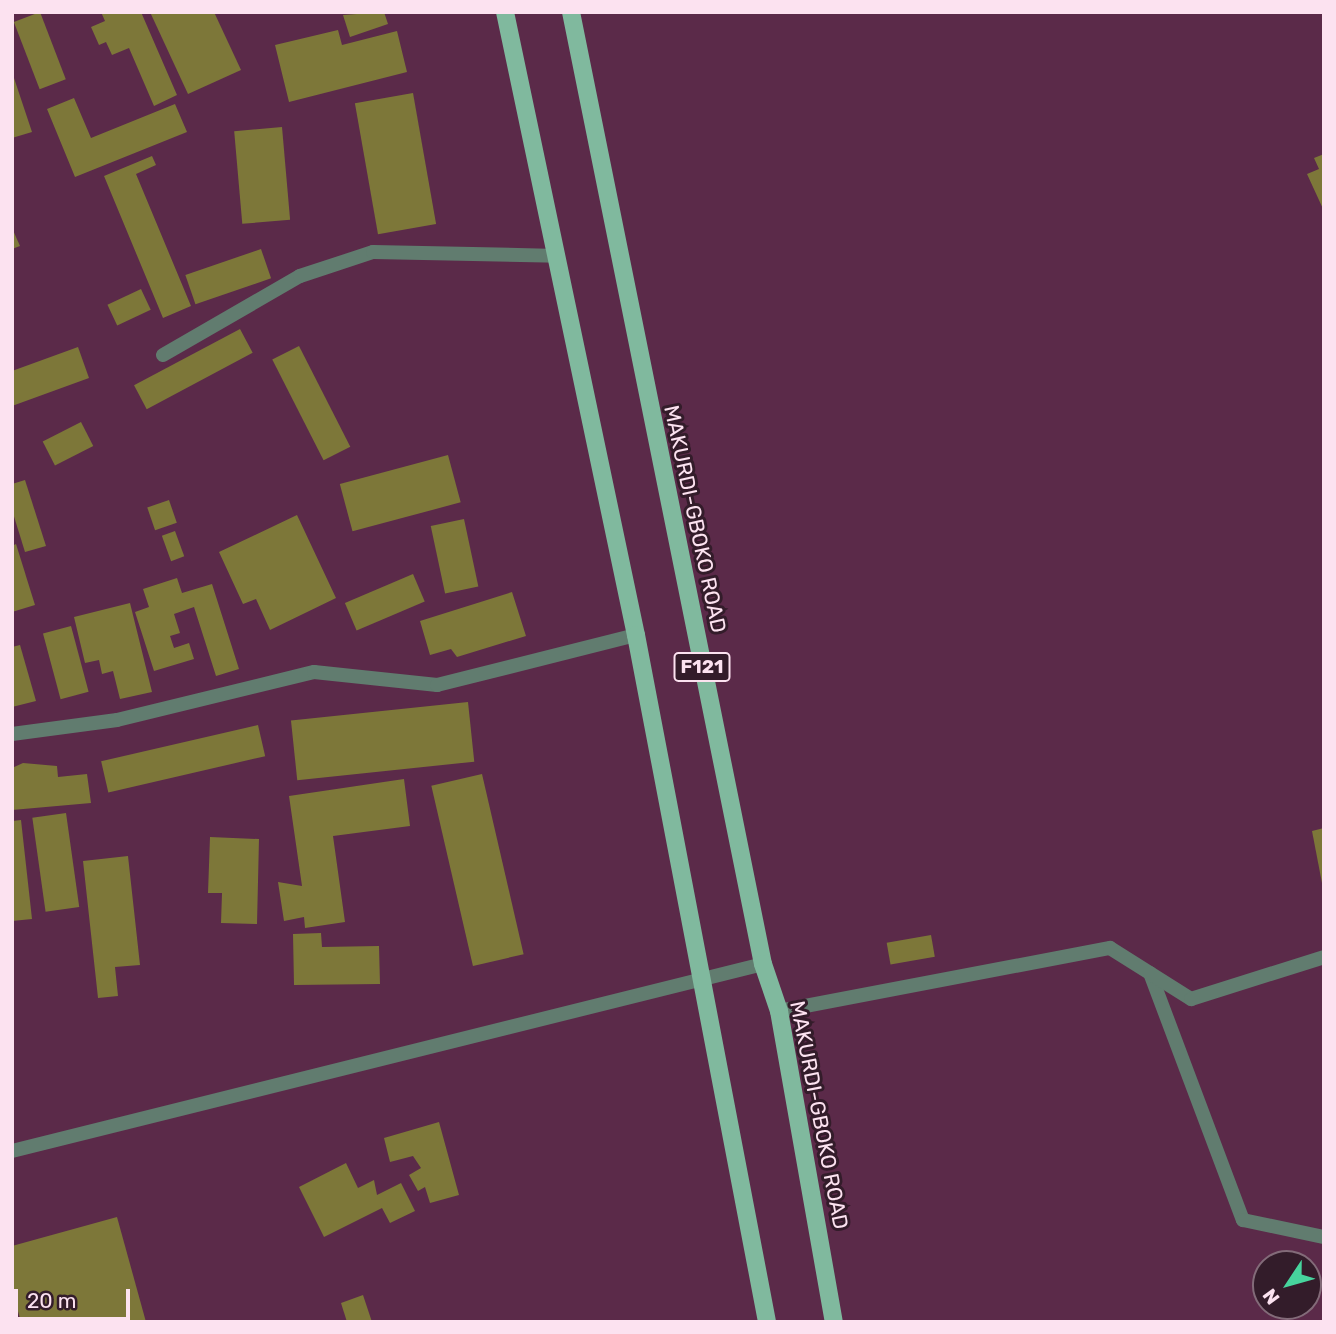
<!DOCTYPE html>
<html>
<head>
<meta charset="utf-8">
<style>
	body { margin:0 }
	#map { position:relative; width:1336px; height:1334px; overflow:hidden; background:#5b2a49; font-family:Rubik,sans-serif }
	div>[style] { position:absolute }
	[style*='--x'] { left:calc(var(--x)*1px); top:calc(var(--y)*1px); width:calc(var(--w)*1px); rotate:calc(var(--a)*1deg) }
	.building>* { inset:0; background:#7d7739; transform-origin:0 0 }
	.lane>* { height:14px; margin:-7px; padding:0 7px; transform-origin:7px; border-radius:7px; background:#617c6f }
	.street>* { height:14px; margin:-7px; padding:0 7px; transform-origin:7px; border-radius:7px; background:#617c6f }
	.primary>* { height:18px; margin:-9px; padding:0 9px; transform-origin:9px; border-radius:9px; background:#80b99e }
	span { translate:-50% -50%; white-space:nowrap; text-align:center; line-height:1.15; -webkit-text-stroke:6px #331c2a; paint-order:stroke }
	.shield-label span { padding:2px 5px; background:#331c2a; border:2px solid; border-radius:5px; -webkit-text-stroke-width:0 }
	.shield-label { font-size:19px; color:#fce2f0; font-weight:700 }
	.street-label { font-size:21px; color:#fce2f0 }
	.frame { position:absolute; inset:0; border:14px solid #fce2f0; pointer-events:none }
	.north { position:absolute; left:1252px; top:1250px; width:70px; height:70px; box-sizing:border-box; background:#331c2a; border:2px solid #836b79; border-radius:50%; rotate:234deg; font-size:19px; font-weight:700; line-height:28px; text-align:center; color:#fce2f0 }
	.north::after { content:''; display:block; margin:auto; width:24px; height:32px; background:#47d49d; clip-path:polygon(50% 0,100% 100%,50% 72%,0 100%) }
	.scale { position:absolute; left:14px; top:1289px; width:116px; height:32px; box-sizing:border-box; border:4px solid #fce2f0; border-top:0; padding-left:9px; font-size:21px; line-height:24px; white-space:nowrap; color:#fce2f0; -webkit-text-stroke:5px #331c2a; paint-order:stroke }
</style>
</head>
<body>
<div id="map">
	<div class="building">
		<div style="left:40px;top:12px;width:72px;height:28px;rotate:69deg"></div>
		<div style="clip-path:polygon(101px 12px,141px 12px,177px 95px,154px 106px,129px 48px,112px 55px,106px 42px,99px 45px,91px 27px,105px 21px)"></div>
		<div style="clip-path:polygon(150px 12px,214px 12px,241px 70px,188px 94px)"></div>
		<div style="clip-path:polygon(384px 12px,388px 24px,350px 37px,343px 15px)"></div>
		<div style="clip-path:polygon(338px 30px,342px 45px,397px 31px,407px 72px,289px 102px,275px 45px)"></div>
		<div style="clip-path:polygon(12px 72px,32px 132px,12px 138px)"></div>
		<div style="left:413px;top:93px;width:133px;height:59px;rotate:80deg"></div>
		<div style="clip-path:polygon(74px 98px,91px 138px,175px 104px,187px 132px,75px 177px,47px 109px)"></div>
		<div style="left:282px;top:127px;width:93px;height:48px;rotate:85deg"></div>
		<div style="clip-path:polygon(1324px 154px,1324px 211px,1307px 174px,1319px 169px,1314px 158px)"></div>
		<div style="clip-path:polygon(152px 156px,156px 165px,136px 174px,191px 306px,163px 318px,104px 176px)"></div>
		<div style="clip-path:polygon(12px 228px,20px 246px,12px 249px)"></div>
		<div style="left:261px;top:249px;width:31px;height:80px;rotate:71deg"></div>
		<div style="left:141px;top:289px;width:23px;height:37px;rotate:65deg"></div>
		<div style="left:240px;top:329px;width:27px;height:120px;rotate:62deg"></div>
		<div style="left:299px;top:346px;width:113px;height:30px;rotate:63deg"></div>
		<div style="clip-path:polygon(78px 347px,89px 378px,12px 406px,12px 371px)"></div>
		<div style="left:81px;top:422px;width:27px;height:43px;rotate:63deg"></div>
		<div style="left:448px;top:455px;width:49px;height:112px;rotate:75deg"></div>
		<div style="clip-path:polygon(25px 480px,46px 546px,25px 552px,12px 510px,12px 484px)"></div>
		<div style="left:169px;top:500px;width:24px;height:23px;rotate:71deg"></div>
		<div style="clip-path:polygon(297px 515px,336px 598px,270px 630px,256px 599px,243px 604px,219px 552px)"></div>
		<div style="left:464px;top:519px;width:69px;height:34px;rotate:78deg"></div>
		<div style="left:175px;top:531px;width:27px;height:14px;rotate:70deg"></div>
		<div style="clip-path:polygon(16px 544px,35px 605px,12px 612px,12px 546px)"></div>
		<div style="left:413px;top:574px;width:30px;height:74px;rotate:67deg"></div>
		<div style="clip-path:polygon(177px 578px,182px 593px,212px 584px,239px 669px,216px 676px,194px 607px,174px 614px,180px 633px,170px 636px,174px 648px,189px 643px,194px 659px,154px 671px,135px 612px,149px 607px,143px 589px)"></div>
		<div style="clip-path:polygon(512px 592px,526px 636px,457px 657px,451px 649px,430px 655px,420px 621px)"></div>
		<div style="clip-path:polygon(130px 603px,152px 692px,120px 699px,113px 671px,102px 674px,99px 660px,85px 663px,74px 617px)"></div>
		<div style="left:71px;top:626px;width:68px;height:29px;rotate:75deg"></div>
		<div style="clip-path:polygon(20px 645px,36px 701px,12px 707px,12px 647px)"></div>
		<div style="left:468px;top:702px;width:60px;height:178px;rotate:84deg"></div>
		<div style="left:258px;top:725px;width:32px;height:161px;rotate:77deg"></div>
		<div style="clip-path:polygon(23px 763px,57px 766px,58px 777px,87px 774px,91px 803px,12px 810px,12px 768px)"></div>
		<div style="left:482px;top:774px;width:185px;height:52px;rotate:77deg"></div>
		<div style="clip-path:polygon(404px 779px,410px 826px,333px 836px,345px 922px,305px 928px,304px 917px,284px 921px,278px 882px,302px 886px,289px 796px)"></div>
		<div style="left:66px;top:813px;width:95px;height:34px;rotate:82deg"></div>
		<div style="clip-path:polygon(21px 820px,32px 919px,12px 921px,12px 821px)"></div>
		<div style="clip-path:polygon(1324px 828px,1324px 883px,1322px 883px,1312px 831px)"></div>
		<div style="clip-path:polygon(210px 837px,259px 839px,257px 924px,221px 923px,222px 893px,208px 893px)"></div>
		<div style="clip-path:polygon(128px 856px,140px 965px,115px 967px,118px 996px,98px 998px,83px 861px)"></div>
		<div style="clip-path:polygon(321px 933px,322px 947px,379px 946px,380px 984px,294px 985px,293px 934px)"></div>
		<div style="left:931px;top:935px;width:22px;height:45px;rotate:80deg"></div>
		<div style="clip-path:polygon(439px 1122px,459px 1195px,430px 1203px,425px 1187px,418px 1191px,409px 1175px,421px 1168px,413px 1156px,390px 1162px,384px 1138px)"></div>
		<div style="clip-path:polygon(346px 1163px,358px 1188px,374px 1180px,377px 1195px,401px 1183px,415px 1211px,390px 1223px,382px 1208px,324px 1237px,299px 1187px)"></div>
		<div style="clip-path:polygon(117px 1217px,146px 1322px,21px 1322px,12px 1290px,12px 1246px)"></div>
		<div style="clip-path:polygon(363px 1295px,372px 1322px,347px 1322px,341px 1303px)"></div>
	</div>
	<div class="lane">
		<div style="--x:1150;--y:973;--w:264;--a:69.4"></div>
		<div style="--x:1243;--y:1220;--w:83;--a:11.9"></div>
	</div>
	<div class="street">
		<div style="--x:163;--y:355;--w:158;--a:-30"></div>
		<div style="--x:300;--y:276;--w:77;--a:-18.2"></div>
		<div style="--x:373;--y:252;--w:185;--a:1.2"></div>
		<div style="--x:12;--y:734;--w:106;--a:-7.6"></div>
		<div style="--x:117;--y:720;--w:203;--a:-13.7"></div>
		<div style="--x:314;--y:672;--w:124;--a:6"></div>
		<div style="--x:437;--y:685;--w:205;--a:-14.1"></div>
		<div style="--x:779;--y:1011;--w:337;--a:-10.8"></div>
		<div style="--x:1110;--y:948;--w:96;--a:32.2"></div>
		<div style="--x:1191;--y:999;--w:139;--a:-17.5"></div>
		<div style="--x:12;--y:1151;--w:774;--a:-13.98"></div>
	</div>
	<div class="primary">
		<div style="--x:505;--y:12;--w:637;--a:78.13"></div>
		<div style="--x:636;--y:635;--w:699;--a:79.2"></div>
		<div style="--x:571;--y:12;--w:971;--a:78.6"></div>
		<div style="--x:763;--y:964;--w:50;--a:71.2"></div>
		<div style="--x:779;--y:1011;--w:316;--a:80"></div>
	</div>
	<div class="shield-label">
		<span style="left:702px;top:667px">F121</span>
	</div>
	<div class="street-label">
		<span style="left:695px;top:519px;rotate:78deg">MAKURDI-GBOKO ROAD</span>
		<span style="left:819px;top:1115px;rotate:79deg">MAKURDI-GBOKO ROAD</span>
	</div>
	<div class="frame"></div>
	<div class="north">N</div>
	<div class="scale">20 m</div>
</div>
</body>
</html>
